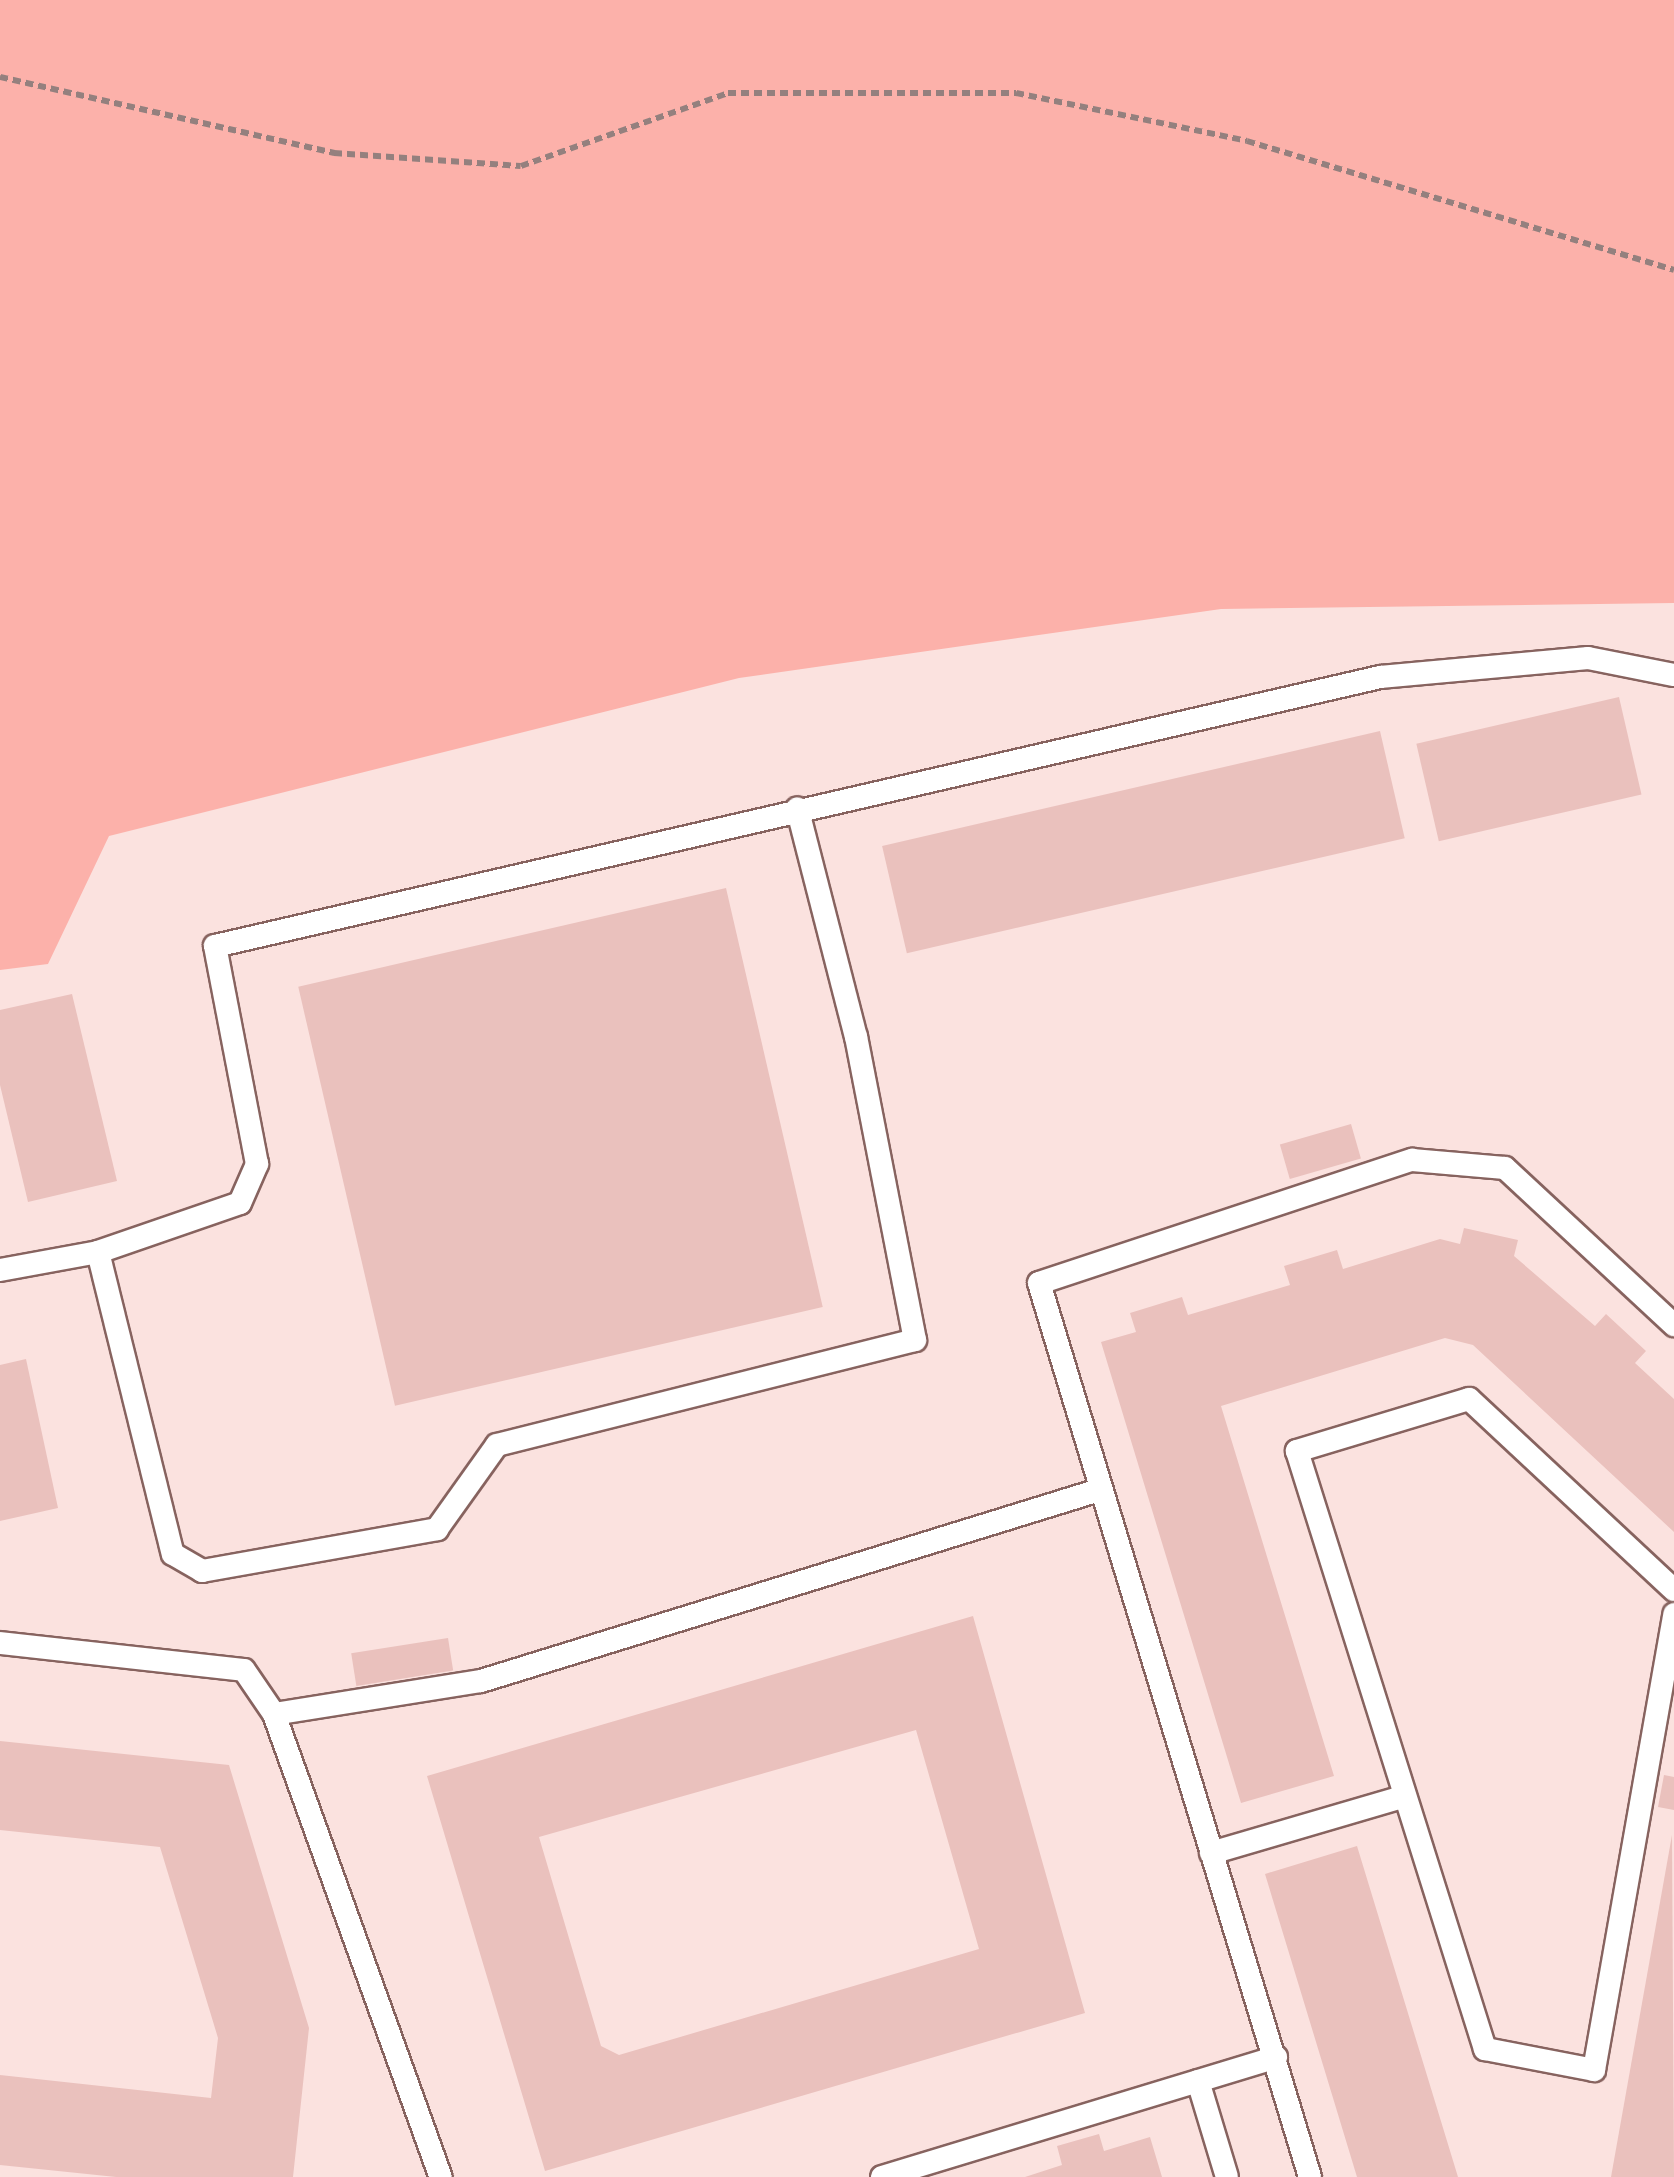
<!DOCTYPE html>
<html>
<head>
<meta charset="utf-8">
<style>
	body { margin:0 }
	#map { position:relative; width:1674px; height:2177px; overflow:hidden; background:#fbe2df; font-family:Manrope,sans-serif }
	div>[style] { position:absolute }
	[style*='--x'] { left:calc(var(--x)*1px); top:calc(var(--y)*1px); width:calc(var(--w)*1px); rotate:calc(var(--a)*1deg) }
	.green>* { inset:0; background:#fcb1aa }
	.building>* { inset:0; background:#eac1bd; transform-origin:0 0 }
	.path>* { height:6px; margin-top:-3px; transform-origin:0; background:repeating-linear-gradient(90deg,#94807e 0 8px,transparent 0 13px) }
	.roads { filter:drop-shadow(2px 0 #87635f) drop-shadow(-2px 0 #87635f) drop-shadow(0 2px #87635f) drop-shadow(0 -2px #87635f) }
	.service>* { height:22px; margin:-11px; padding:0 11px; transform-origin:11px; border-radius:11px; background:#fff }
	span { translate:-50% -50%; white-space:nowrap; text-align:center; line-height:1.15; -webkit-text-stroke:10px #fbe2df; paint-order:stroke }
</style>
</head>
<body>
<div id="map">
	<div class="green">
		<div style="clip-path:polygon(0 0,1674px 0,1674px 603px,1221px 609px,739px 678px,109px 836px,48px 964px,0 970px)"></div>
	</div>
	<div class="building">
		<div style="left:1619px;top:697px;width:100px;height:208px;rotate:77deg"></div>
		<div style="left:1380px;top:731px;width:110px;height:511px;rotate:77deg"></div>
		<div style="left:726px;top:888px;width:430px;height:439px;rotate:77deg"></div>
		<div style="clip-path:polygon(72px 994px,117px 1181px,28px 1202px,0 1085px,0 1010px)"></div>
		<div style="left:1351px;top:1124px;width:36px;height:74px;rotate:74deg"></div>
		<div style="clip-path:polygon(1464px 1228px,1518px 1240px,1514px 1256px,1595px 1326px,1606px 1314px,1646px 1351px,1635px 1363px,1674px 1399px,1674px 1532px,1473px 1345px,1445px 1338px,1221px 1406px,1334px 1776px,1241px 1803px,1101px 1342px,1136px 1332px,1130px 1313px,1182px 1297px,1188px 1315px,1290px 1285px,1284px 1266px,1337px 1250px,1343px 1269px,1440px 1239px,1460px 1244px)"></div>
		<div style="clip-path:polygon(26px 1359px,58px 1508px,0 1521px,0 1365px)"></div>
		<div style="clip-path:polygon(evenodd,973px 1616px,1085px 2013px,545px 2171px,427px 1776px,973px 1616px,916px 1730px,979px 1949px,619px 2055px,601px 2046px,539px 1837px,916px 1730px)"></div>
		<div style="left:448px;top:1638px;width:33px;height:98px;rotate:81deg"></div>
		<div style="clip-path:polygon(0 1741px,229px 1765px,309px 2028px,293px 2177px,116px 2177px,0 2165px,0 2075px,211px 2098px,218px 2038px,160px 1847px,0 1830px)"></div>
		<div style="clip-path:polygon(1664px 1775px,1674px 1777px,1674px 1810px,1658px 1807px)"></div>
		<div style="clip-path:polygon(1672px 1835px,1674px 2177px,1611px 2177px)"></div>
		<div style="clip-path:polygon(1357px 1846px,1411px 2023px,1458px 2177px,1357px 2177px,1265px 1874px)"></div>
		<div style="clip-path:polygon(1099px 2134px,1104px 2151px,1150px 2137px,1162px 2177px,1025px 2177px,1062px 2165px,1057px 2146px)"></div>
	</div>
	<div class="path">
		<div style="--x:0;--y:77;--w:343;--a:12.8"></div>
		<div style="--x:334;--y:153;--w:187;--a:4"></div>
		<div style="--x:521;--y:166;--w:219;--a:-19.4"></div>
		<div style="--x:728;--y:93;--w:288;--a:0"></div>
		<div style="--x:1016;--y:93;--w:236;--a:11.7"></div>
		<div style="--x:1247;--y:141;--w:446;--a:16.8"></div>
	</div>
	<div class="roads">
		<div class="service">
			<div style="--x:98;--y:1252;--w:311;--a:76.1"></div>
			<div style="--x:173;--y:1554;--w:34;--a:30"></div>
			<div style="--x:202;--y:1571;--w:239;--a:-10.1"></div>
			<div style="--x:437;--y:1529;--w:103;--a:-54.5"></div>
			<div style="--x:497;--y:1445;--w:431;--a:-14.1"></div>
			<div style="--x:915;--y:1340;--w:309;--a:-101"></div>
			<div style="--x:856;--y:1037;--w:236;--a:-104.4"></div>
			<div style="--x:0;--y:1270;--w:100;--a:-10.4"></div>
			<div style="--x:98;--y:1252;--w:150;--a:-19"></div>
			<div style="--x:240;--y:1203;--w:43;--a:-66.4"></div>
			<div style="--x:257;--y:1164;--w:222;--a:-100.9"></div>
			<div style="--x:215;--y:946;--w:1196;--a:-13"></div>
			<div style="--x:1380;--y:677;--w:209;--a:-5.2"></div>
			<div style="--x:1588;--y:658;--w:88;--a:11.2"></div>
			<div style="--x:1674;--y:1590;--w:280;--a:-137"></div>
			<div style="--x:1469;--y:1399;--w:180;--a:163.2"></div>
			<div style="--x:1297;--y:1451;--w:627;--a:72.55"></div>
			<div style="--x:1485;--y:2049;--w:111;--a:10.9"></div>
			<div style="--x:1594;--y:2070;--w:463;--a:-80"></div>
			<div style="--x:0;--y:1643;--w:245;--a:6.3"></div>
			<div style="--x:244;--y:1670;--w:53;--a:55.7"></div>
			<div style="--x:274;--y:1714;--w:210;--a:-9.1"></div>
			<div style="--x:481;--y:1681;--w:647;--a:-17.17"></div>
			<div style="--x:274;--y:1714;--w:492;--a:70.2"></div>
			<div style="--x:1211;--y:1853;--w:199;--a:-16.3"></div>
			<div style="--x:1198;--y:2081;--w:100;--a:73.2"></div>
			<div style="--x:882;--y:2177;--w:412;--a:-16.9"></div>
			<div style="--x:1310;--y:2177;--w:934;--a:-106.86"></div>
			<div style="--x:1039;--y:1283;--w:393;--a:-18.3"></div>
			<div style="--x:1412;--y:1160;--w:93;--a:4.9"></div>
			<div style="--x:1505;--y:1168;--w:231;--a:42.9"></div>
		</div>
	</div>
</div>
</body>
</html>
